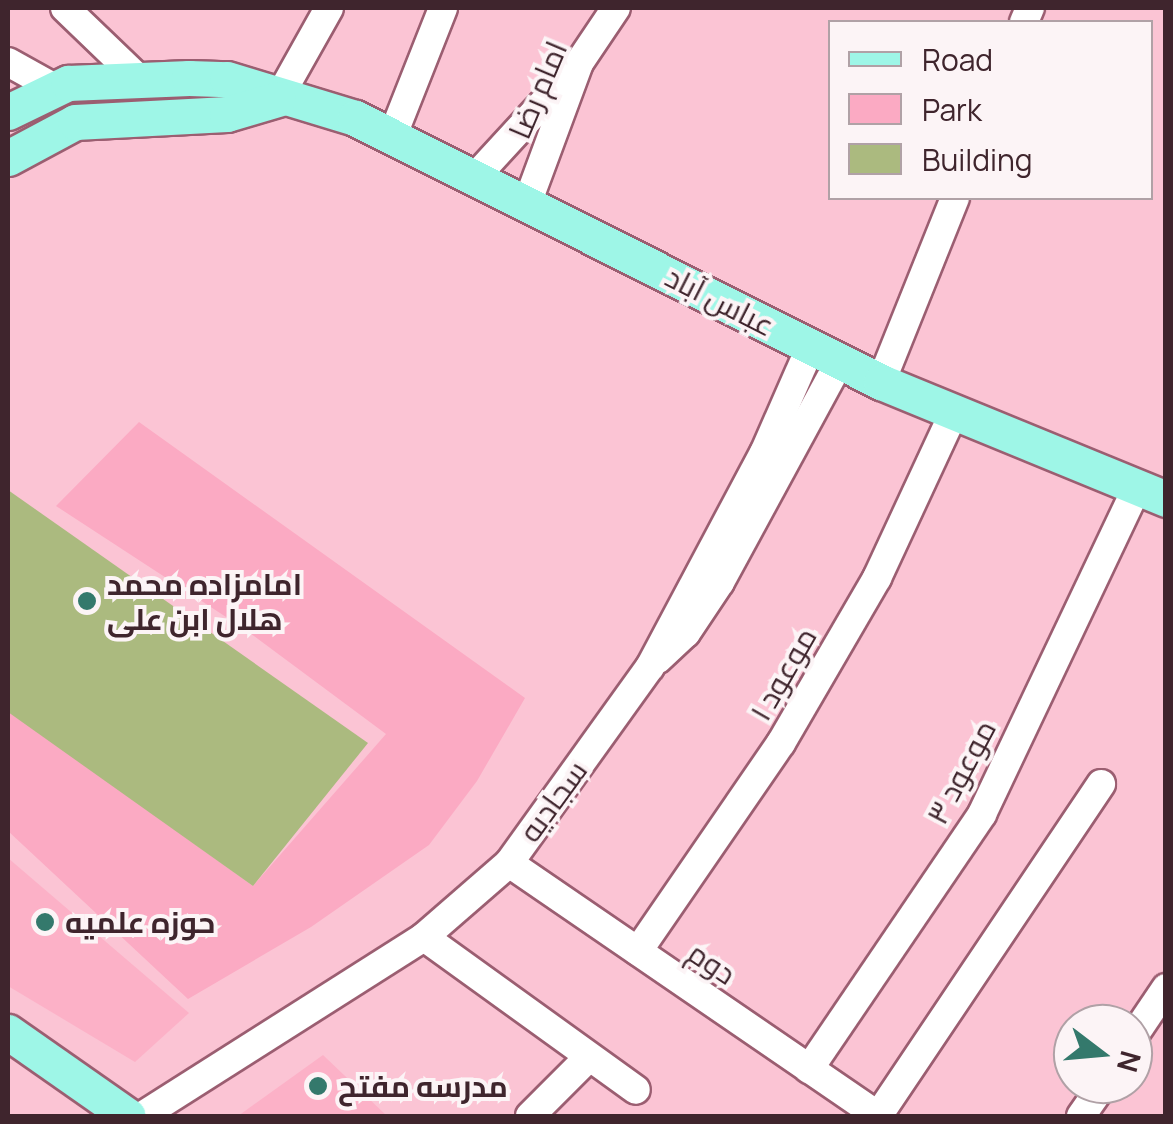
<!DOCTYPE html>
<html>
<head>
<meta charset="utf-8">
<style>
	body { margin:0 }
	#map { position:relative; width:1173px; height:1124px; overflow:hidden; background:#fbc4d4; font-family:Manrope,Cairo,sans-serif }
	div>[style] { position:absolute }
	[style*='--x'] { left:calc(var(--x)*1px); top:calc(var(--y)*1px); width:calc(var(--w)*1px); rotate:calc(var(--a)*1deg) }
	.built>* { inset:0; background:#fcb1c7 }
	.green>* { inset:0; background:#fbaac3 }
	.building>* { inset:0; background:#abba7f }
	.roads { filter:drop-shadow(2px 0 #9b5e71) drop-shadow(-2px 0 #9b5e71) drop-shadow(0 2px #9b5e71) drop-shadow(0 -2px #9b5e71) }
	.minor>* { height:28px; margin:-14px; padding:0 14px; transform-origin:14px; border-radius:14px; background:#fff }
	.major>* { height:35px; margin:-17.5px; padding:0 17.5px; transform-origin:17.5px; border-radius:17.5px; background:#9ef6e7 }
	.dots>* { width:28px; height:28px; translate:-50% -50%; box-sizing:border-box; border:5px solid #fcf4f6; border-radius:50% }
	span { translate:-50% -50%; white-space:nowrap; text-align:center; line-height:1.15; -webkit-text-stroke:8px #fcf4f6; paint-order:stroke }
	.street-label { font-size:30px; color:#3f252d }
	.poi-label { font-size:30px; color:#3f252d; font-weight:700 }
	.left { translate:0 -50%; text-align:left }
	.frame { position:absolute; inset:0; border:10px solid #3f252d; pointer-events:none }
	.legend { position:absolute; left:828px; top:20px; width:325px; height:180px; box-sizing:border-box; background:#fcf4f6; border:2px solid #b0a1a6; margin:0; padding:12px 18px; list-style:none; font-size:30px; color:#3f252d }
	.legend li { display:flex; align-items:center; gap:20px; height:50px }
	.legend b { width:50px; border:2px solid #b0a1a6 }
	.north { position:absolute; left:1053px; top:1004px; width:100px; height:100px; box-sizing:border-box; background:#fcf4f6; border:2px solid #b0a1a6; border-radius:50%; rotate:106deg; font-size:28px; font-weight:700; line-height:40px; text-align:center; color:#3f252d }
	.north::after { content:''; display:block; margin:auto; width:35px; height:45px; background:#34796c; clip-path:polygon(50% 0,100% 100%,50% 72%,0 100%) }
</style>
</head>
<body>
<div id="map">
	<div class="built">
		<div style="clip-path:polygon(8px 858px,189px 1013px,135px 1062px,8px 986px)"></div>
		<div style="clip-path:polygon(323px 1055px,387px 1116px,238px 1116px)"></div>
	</div>
	<div class="green">
		<div style="clip-path:polygon(139px 422px,525px 698px,477px 781px,429px 845px,311px 927px,188px 999px,8px 831px,8px 710px,253px 886px,386px 734px,246px 630px,56px 506px)"></div>
	</div>
	<div class="building">
		<div style="clip-path:polygon(8px 490px,368px 743px,253px 886px,8px 712px)"></div>
	</div>
	<div class="roads">
		<div class="minor">
			<div style="--x:65;--y:8;--w:103;--a:43.8"></div>
			<div style="--x:1024;--y:22;--w:15;--a:-67"></div>
			<div style="--x:8;--y:62;--w:54;--a:29"></div>
			<div style="--x:278;--y:99;--w:104;--a:-60.7"></div>
			<div style="--x:394;--y:132;--w:133;--a:-68.4"></div>
			<div style="--x:477;--y:175;--w:134;--a:-47.4"></div>
			<div style="--x:528;--y:201;--w:147;--a:-69.7"></div>
			<div style="--x:579;--y:63;--w:66;--a:-56.1"></div>
			<div style="--x:881;--y:382;--w:198;--a:-68.1"></div>
			<div style="--x:658;--y:659;--w:38;--a:-43"></div>
			<div style="--x:686;--y:633;--w:61;--a:-56.3"></div>
			<div style="--x:720;--y:582;--w:251;--a:-61.5"></div>
			<div style="--x:509;--y:863;--w:448;--a:34.4"></div>
			<div style="--x:424;--y:937;--w:261;--a:35.8"></div>
			<div style="--x:638;--y:951;--w:252;--a:-55.5"></div>
			<div style="--x:781;--y:743;--w:191;--a:-59.8"></div>
			<div style="--x:877;--y:578;--w:183;--a:-65.1"></div>
			<div style="--x:1133;--y:1037;--w:59;--a:-56"></div>
			<div style="--x:809;--y:1069;--w:308;--a:-55.8"></div>
			<div style="--x:982;--y:814;--w:362;--a:-64.6"></div>
			<div style="--x:142;--y:1116;--w:334;--a:-32.4"></div>
			<div style="--x:424;--y:937;--w:113;--a:-41"></div>
			<div style="--x:509;--y:863;--w:241;--a:-54.3"></div>
			<div style="--x:650;--y:667;--w:242;--a:-62"></div>
			<div style="--x:764;--y:453;--w:115;--a:-66.3"></div>
			<div style="--x:530;--y:1116;--w:82;--a:-45"></div>
			<div style="--x:878;--y:1116;--w:400;--a:-56.1"></div>
			<div style="--x:1081;--y:1116;--w:39;--a:-55"></div>
		</div>
		<div class="major">
			<div style="--x:8;--y:112;--w:67;--a:-25.8"></div>
			<div style="--x:68;--y:83;--w:121;--a:-2.4"></div>
			<div style="--x:189;--y:78;--w:38;--a:2"></div>
			<div style="--x:227;--y:79;--w:134;--a:16.9"></div>
			<div style="--x:355;--y:118;--w:589;--a:26.65"></div>
			<div style="--x:881;--y:382;--w:308;--a:22.3"></div>
			<div style="--x:8;--y:158;--w:76;--a:-28.2"></div>
			<div style="--x:75;--y:122;--w:152;--a:-3"></div>
			<div style="--x:227;--y:114;--w:53;--a:-16.4"></div>
			<div style="--x:8;--y:1032;--w:146;--a:35"></div>
		</div>
	</div>
	<div class="dots">
		<div style="left:87px;top:601px;background:#34796c"></div>
		<div style="left:45px;top:922px;background:#34796c"></div>
		<div style="left:318px;top:1086px;background:#34796c"></div>
	</div>
	<div class="street-label">
		<span style="left:538px;top:90px;rotate:-67deg">امام رضا</span>
		<span style="left:720px;top:301px;rotate:27deg">عباس آباد</span>
		<span style="left:783px;top:674px;rotate:-60deg">موعود ۱</span>
		<span style="left:961px;top:772px;rotate:-62deg">موعود ۳</span>
		<span style="left:553px;top:801px;rotate:-54deg">سجادیه</span>
		<span style="left:712px;top:963px;rotate:34deg">دوم</span>
	</div>
	<div class="poi-label">
		<span class="left" style="left:107px;top:601px">امامزاده محمد<br>هلال ابن علی</span>
		<span class="left" style="left:65px;top:922px">حوزه علمیه</span>
		<span class="left" style="left:338px;top:1086px">مدرسه مفتح</span>
	</div>
	<div class="frame"></div>
	<ul class="legend">
	<li><b style="height:12px;background:#9ef6e7"></b>Road</li>
	<li><b style="height:28px;background:#fbaac3"></b>Park</li>
	<li><b style="height:28px;background:#abba7f"></b>Building</li>
	</ul>
	<div class="north">N</div>
</div>
</body>
</html>
